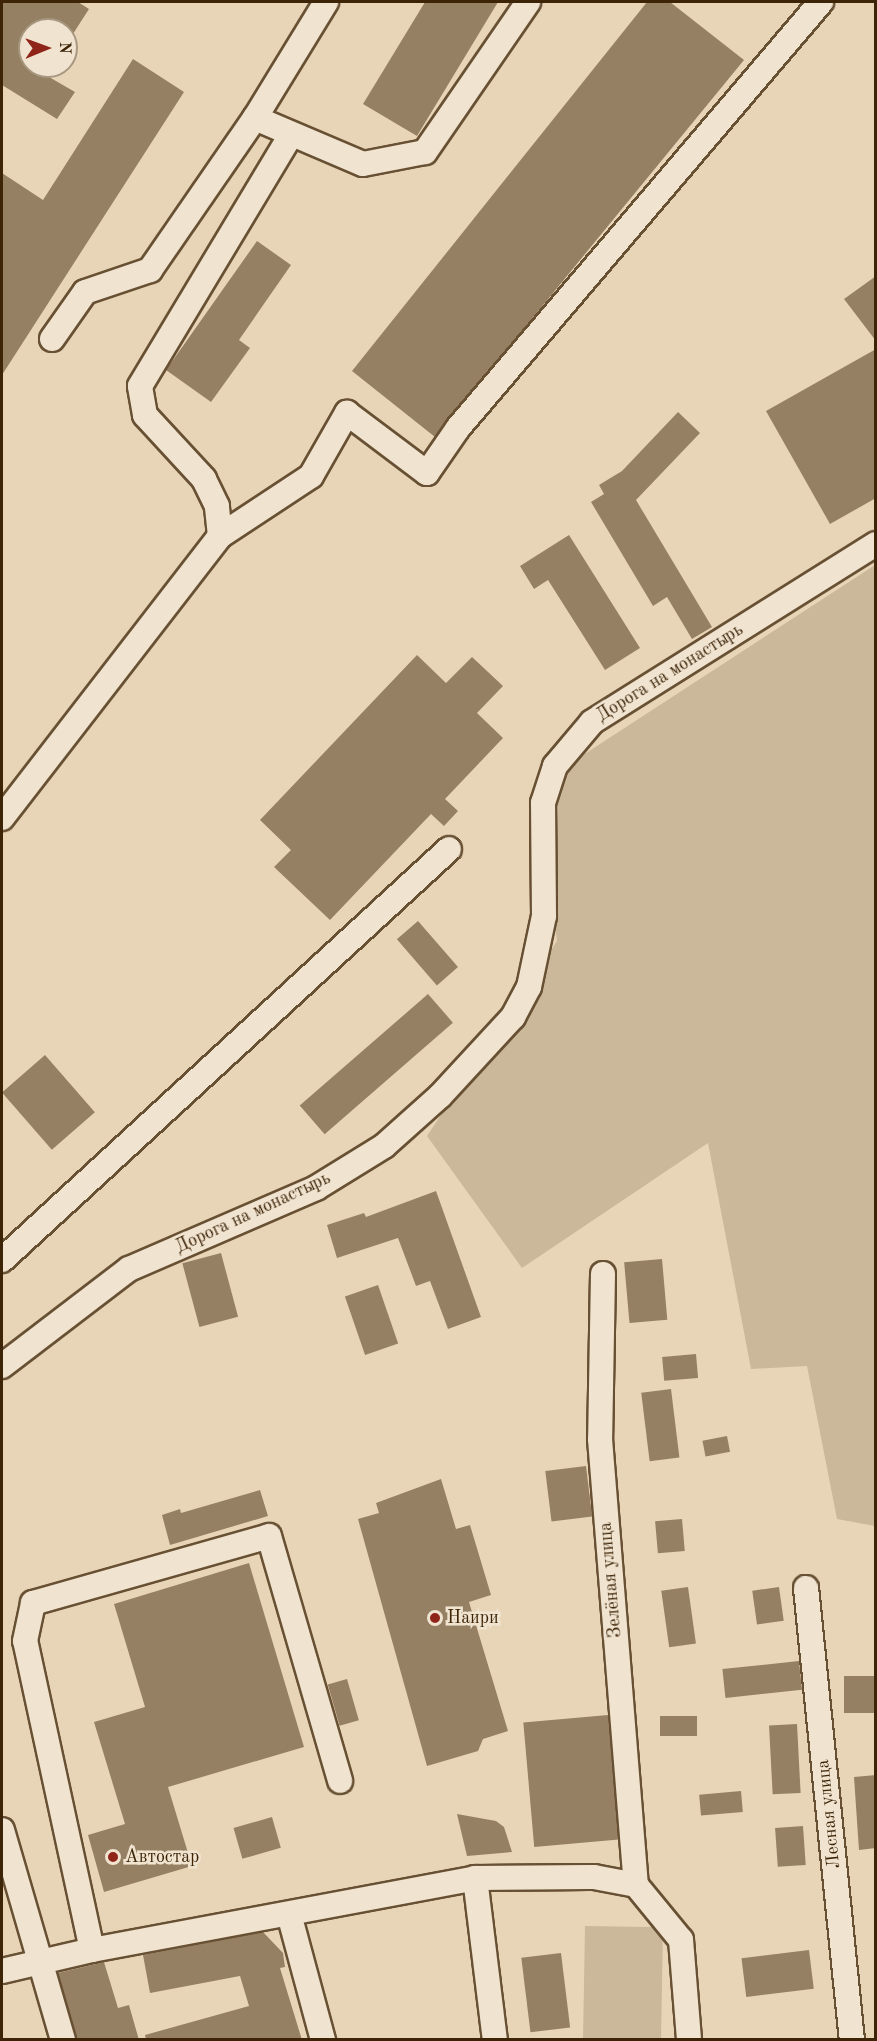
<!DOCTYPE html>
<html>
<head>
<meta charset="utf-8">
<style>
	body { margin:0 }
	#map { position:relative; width:877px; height:2041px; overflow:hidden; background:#e8d5b8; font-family:"Old Standard TT",serif }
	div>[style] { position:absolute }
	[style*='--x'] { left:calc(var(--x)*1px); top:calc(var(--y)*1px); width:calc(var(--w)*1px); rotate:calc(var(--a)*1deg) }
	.green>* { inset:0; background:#cbb79a; transform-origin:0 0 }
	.building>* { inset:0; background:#968063; transform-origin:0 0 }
	.roads { filter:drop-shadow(2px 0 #685033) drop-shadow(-2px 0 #685033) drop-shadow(0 2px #685033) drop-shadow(0 -2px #685033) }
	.minor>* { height:24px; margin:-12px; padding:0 12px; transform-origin:12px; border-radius:12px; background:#f0e4d1 }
	.dots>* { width:16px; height:16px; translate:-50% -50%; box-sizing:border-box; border:3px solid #f0e4d1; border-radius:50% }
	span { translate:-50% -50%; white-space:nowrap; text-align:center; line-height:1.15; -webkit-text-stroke:5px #f0e4d1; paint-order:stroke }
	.street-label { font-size:18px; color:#3d2407 }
	.poi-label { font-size:18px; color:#3d2407 }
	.left { translate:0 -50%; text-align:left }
	.frame { position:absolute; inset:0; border:3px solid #3d2407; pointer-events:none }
	.north { position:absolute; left:18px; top:18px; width:60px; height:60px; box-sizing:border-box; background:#f0e4d1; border:2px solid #a89780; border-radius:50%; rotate:89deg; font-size:16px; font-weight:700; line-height:24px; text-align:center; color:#3d2407 }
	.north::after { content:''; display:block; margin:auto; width:21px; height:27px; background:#8f2418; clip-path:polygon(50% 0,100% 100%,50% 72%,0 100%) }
</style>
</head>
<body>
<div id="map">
	<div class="green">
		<div style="clip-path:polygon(875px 565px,875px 1526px,837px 1519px,807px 1366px,751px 1369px,708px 1143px,522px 1268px,427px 1136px,557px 941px,537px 785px)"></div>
		<div style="left:585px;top:1926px;width:78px;height:114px;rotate:1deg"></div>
	</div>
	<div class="building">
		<div style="clip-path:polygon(2px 2px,78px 2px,89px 9px,71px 37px,66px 30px,43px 19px,37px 30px,30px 30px,30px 40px,20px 56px,30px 66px,75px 92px,57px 119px,2px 85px)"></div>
		<div style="clip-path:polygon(425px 2px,498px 2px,417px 136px,363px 104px)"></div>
		<div style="clip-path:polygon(647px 2px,670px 2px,744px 60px,435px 437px,352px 371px)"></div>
		<div style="clip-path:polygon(133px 59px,184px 92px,2px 375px,2px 173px,43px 200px)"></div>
		<div style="clip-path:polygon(257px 241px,291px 265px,239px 340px,250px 348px,211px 402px,166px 370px)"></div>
		<div style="clip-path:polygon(876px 276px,876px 341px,844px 299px)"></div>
		<div style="clip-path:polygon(876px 349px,876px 498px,830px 524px,766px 411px)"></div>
		<div style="clip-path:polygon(678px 412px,700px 433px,636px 500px,712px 627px,692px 639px,667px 597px,653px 606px,591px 502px,604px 494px,599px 485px,622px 471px)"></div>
		<div style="clip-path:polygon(569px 535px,640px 648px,605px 670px,548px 580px,534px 589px,520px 566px)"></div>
		<div style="clip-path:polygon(417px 655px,446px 683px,472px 657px,503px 686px,477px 713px,503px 738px,445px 799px,458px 811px,444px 826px,431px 814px,330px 920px,274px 867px,291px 850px,260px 820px)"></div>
		<div style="left:418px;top:921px;width:61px;height:28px;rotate:49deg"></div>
		<div style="left:428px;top:994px;width:38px;height:170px;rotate:49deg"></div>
		<div style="left:45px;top:1055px;width:76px;height:57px;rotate:49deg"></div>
		<div style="clip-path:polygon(436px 1191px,481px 1317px,448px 1329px,430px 1281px,416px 1286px,398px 1238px,337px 1258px,327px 1225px,364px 1213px,366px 1217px)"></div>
		<div style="left:221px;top:1253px;width:66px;height:40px;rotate:75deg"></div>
		<div style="left:662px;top:1259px;width:61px;height:38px;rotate:85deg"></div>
		<div style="left:378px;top:1285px;width:62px;height:35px;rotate:71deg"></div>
		<div style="left:696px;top:1354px;width:24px;height:34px;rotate:85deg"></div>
		<div style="left:671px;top:1389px;width:69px;height:30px;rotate:83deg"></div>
		<div style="left:727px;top:1436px;width:16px;height:25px;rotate:79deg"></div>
		<div style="left:586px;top:1466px;width:51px;height:41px;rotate:83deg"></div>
		<div style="clip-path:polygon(441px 1479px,456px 1529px,470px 1525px,491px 1595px,469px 1602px,508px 1731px,483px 1739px,478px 1751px,427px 1766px,358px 1519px,379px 1513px,376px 1503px)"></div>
		<div style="clip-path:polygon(260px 1490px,268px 1516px,170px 1545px,162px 1515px,180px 1509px,181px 1513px)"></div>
		<div style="left:682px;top:1519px;width:32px;height:27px;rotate:85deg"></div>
		<div style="clip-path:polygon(249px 1563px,304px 1747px,168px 1787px,192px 1866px,104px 1892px,88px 1835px,125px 1824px,94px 1722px,145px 1707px,114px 1604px)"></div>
		<div style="left:688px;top:1587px;width:57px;height:27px;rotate:82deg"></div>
		<div style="left:779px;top:1587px;width:34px;height:27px;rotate:82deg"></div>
		<div style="left:799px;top:1661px;width:29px;height:77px;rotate:84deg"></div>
		<div style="left:876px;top:1676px;width:37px;height:32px;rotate:90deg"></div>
		<div style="left:347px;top:1679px;width:43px;height:20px;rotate:74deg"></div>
		<div style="left:608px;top:1715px;width:125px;height:85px;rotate:85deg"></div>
		<div style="left:660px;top:1716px;width:37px;height:20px"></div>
		<div style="left:797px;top:1724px;width:69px;height:28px;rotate:87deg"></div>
		<div style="clip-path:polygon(876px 1775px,876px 1848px,859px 1850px,854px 1777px)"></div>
		<div style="left:741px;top:1791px;width:21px;height:42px;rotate:85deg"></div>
		<div style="clip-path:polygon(457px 1814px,496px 1821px,504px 1827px,512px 1852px,467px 1856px)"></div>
		<div style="left:272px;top:1817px;width:32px;height:40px;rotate:74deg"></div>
		<div style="left:803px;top:1826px;width:39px;height:28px;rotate:86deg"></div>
		<div style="clip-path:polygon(263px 1932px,283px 1953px,285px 1967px,280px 1968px,302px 2040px,146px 2040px,145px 2035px,249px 2006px,240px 1976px,150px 1993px,143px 1955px)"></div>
		<div style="left:809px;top:1950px;width:39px;height:68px;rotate:83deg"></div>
		<div style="left:561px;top:1953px;width:75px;height:40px;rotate:83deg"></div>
		<div style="clip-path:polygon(104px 1962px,118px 2008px,129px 2005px,139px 2040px,77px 2040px,58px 1973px)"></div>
	</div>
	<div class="roads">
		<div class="minor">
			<div style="--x:255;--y:118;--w:117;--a:23.1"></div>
			<div style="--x:363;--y:164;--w:63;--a:-11"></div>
			<div style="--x:425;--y:152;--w:182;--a:-55.5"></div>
			<div style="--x:52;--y:339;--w:57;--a:-54.9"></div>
			<div style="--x:85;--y:292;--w:69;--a:-18.7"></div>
			<div style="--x:150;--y:270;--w:185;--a:-55.4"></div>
			<div style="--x:255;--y:118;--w:136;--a:-58.5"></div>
			<div style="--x:220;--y:536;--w:30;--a:-96"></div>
			<div style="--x:217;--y:506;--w:30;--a:-116"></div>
			<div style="--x:204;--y:479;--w:87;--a:-132.7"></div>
			<div style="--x:145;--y:415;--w:29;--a:-100"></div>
			<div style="--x:140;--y:386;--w:293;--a:-59"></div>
			<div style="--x:2;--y:818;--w:356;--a:-52.3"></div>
			<div style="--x:220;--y:536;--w:109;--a:-33.4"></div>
			<div style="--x:311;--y:476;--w:73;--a:-60.3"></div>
			<div style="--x:347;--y:413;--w:100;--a:36.9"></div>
			<div style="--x:427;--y:473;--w:55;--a:-55.4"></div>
			<div style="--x:458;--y:428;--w:560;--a:-49.57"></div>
			<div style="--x:2;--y:1260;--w:607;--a:-42.6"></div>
			<div style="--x:603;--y:1274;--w:165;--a:91"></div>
			<div style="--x:600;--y:1439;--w:447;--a:85.4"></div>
			<div style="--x:2;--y:1366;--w:160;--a:-37.4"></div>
			<div style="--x:129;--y:1269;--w:204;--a:-23.4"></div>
			<div style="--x:316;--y:1188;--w:80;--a:-31.7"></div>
			<div style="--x:384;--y:1146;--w:75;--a:-41.8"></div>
			<div style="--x:440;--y:1096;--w:108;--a:-47.3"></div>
			<div style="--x:513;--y:1017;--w:34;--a:-62"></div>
			<div style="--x:529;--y:987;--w:73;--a:-78.1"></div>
			<div style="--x:544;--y:916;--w:113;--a:-90.5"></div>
			<div style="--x:543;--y:803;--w:39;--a:-72"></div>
			<div style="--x:555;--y:766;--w:57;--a:-49.9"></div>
			<div style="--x:592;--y:722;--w:335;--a:-32.1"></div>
			<div style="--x:806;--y:1588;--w:454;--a:84.2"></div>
			<div style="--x:2;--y:1830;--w:219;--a:73.8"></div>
			<div style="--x:475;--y:1878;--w:163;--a:83"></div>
			<div style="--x:289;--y:1914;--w:131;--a:74.9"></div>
			<div style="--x:92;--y:1950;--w:316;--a:-102.2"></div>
			<div style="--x:25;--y:1641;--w:39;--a:-78"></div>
			<div style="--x:33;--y:1603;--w:245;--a:-15.8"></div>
			<div style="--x:269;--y:1536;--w:255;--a:73.8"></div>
			<div style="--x:2;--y:1971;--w:92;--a:-13.1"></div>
			<div style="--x:92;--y:1950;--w:390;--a:-10.6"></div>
			<div style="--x:475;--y:1878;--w:119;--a:-0.5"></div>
			<div style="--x:594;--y:1877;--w:43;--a:10.8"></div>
			<div style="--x:636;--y:1885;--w:71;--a:50.7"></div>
			<div style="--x:681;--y:1940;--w:100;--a:85.4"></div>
		</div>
	</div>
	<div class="dots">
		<div style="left:435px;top:1618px;background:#8f2418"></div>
		<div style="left:113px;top:1857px;background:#8f2418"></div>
	</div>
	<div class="street-label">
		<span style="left:670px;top:673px;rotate:-32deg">Дорога на монастырь</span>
		<span style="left:253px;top:1213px;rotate:-25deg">Дорога на монастырь</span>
		<span style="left:611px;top:1580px;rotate:-95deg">Зелёная улица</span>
		<span style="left:829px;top:1814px;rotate:-96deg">Лесная улица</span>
	</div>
	<div class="poi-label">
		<span class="left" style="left:447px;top:1618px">Наири</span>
		<span class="left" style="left:125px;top:1857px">Автостар</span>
	</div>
	<div class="frame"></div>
	<div class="north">N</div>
</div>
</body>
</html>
